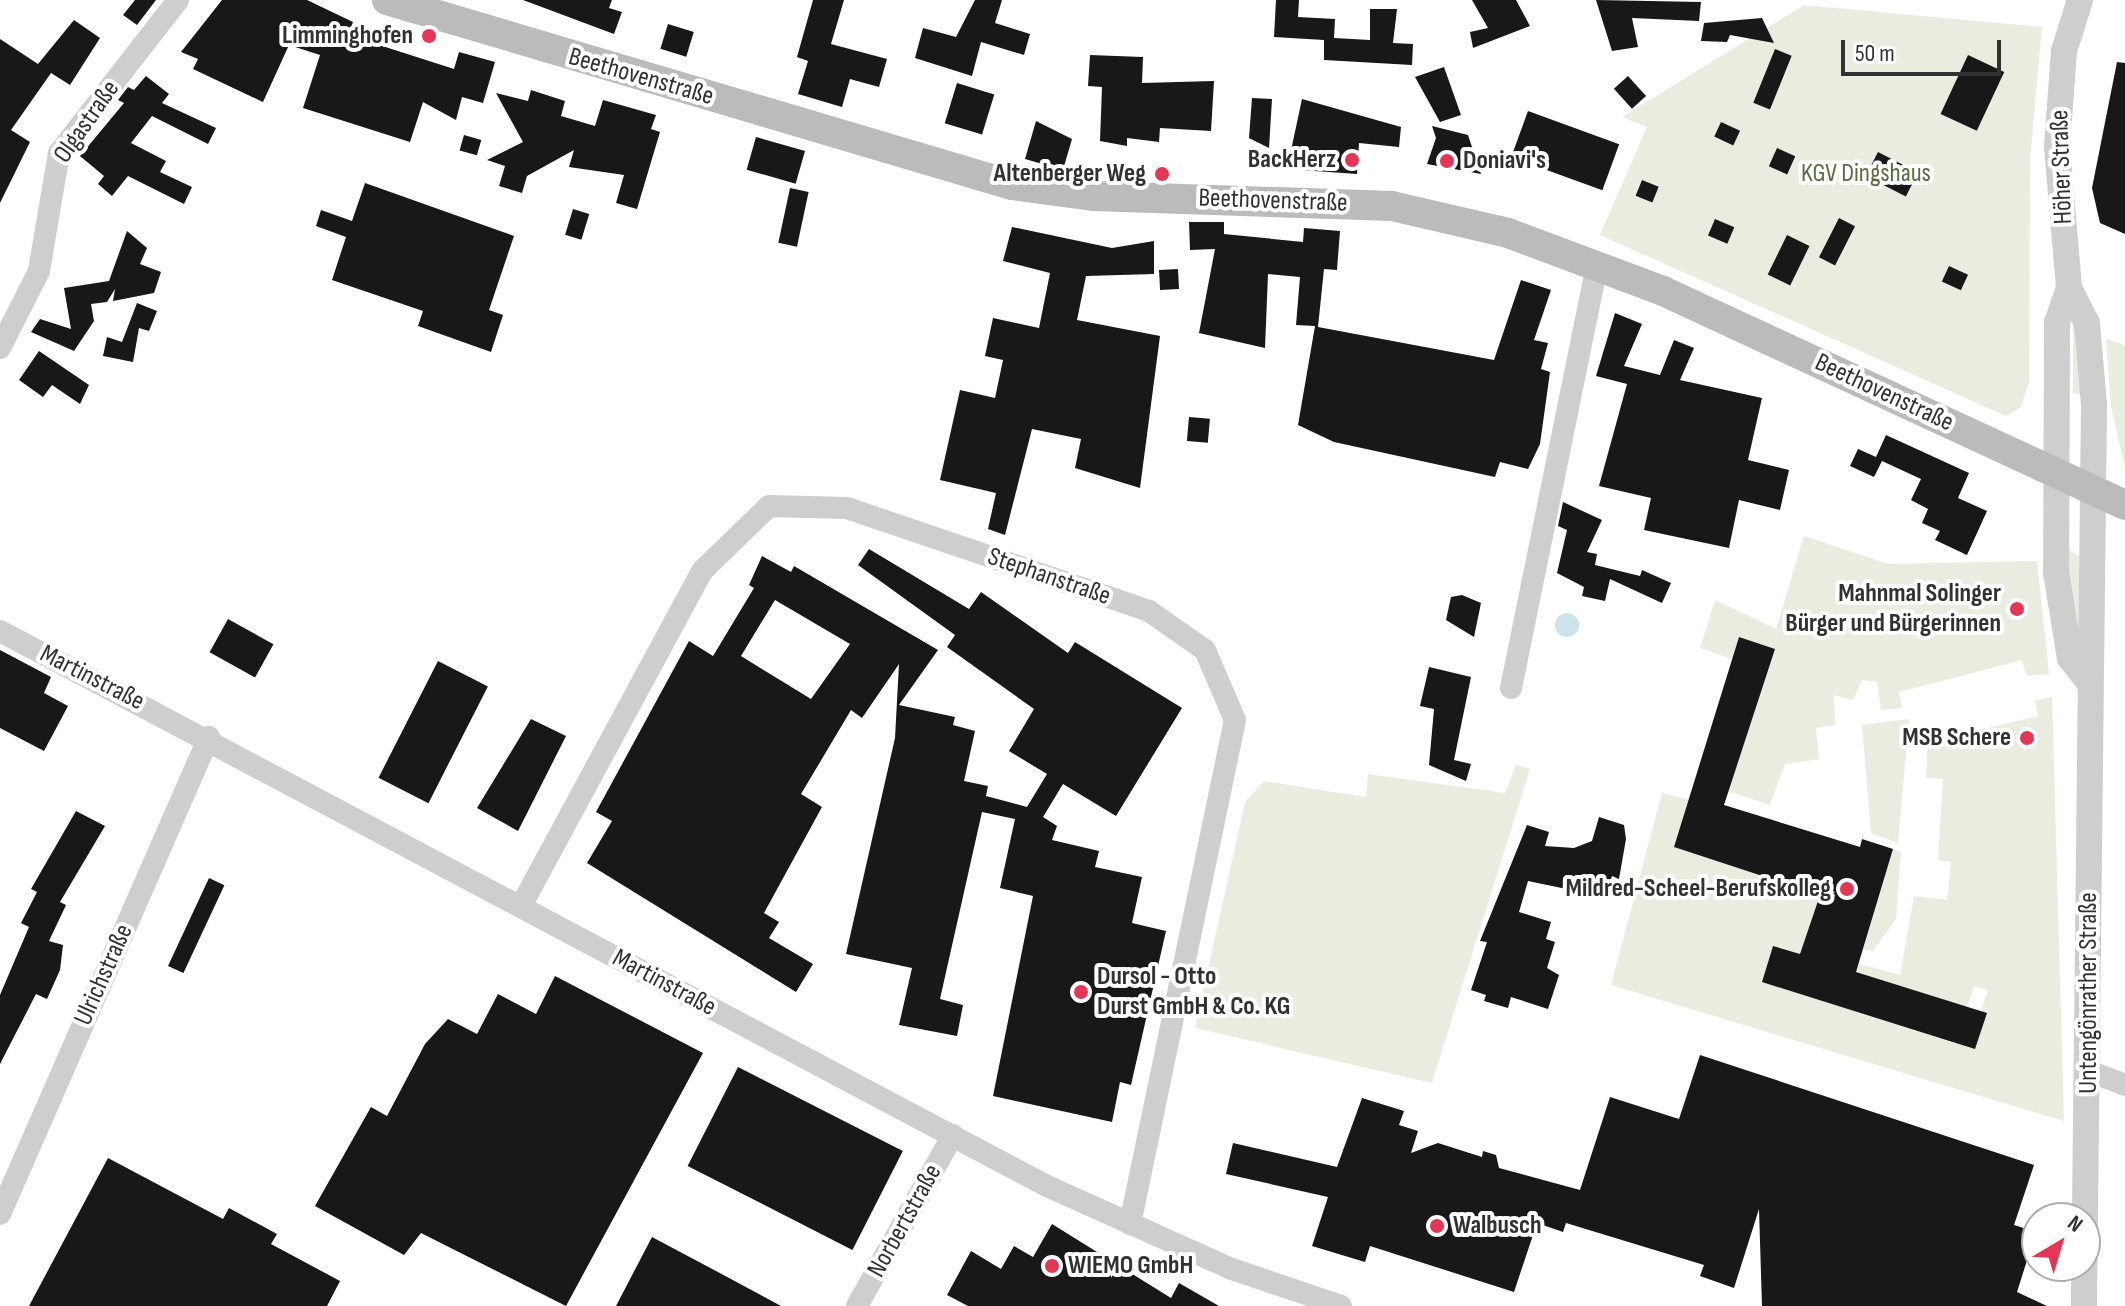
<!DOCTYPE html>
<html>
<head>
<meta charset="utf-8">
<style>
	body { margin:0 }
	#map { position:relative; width:2125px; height:1306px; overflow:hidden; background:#fff; font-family:"Sofia Sans Condensed",sans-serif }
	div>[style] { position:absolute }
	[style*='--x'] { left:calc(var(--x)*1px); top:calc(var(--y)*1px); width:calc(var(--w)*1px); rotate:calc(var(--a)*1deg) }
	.green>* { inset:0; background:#e8eddf }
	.water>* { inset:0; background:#cce3ec }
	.round { border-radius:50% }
	.building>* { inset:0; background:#181818; transform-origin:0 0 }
	.minor>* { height:22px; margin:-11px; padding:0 11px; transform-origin:11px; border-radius:11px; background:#cecece }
	.tertiary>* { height:26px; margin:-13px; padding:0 13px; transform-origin:13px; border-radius:13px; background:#cecece }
	.secondary>* { height:30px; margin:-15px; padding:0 15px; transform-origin:15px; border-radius:15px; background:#bbb }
	.dots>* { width:22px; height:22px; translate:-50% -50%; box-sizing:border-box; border:4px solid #fff; border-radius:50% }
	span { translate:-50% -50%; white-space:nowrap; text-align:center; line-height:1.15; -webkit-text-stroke:8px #fff; paint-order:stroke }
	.poi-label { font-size:26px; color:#313131; font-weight:700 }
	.right { translate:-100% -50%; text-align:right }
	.left { translate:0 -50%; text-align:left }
	.street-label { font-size:26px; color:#313131 }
	.park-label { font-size:26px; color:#586c3e }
	.north { position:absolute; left:2021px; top:1202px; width:80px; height:80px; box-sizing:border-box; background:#fff; border:2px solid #adadad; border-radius:50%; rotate:38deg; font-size:22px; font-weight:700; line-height:32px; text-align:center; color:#313131 }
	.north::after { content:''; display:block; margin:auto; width:28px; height:36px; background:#e33755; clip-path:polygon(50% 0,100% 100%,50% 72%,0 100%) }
	.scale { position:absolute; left:1841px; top:40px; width:160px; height:36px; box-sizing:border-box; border:4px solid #313131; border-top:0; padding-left:10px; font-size:24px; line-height:28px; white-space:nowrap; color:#313131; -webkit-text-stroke:6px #fff; paint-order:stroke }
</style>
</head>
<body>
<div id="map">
	<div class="green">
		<div style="clip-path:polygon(1804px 5px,2042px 27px,2030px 160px,2029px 382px,2021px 407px,2006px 416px,1600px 235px,1647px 127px,1622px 117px)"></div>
		<div style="clip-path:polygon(2073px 321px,2077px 321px,2086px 395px,2073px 393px)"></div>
		<div style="clip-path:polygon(2106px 339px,2125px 345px,2125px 468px,2111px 407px)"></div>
		<div style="clip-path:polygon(1804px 536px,1888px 564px,2037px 561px,2049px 674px,2027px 676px,2022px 660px,1899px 692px,1902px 708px,1881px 710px,1877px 682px,1862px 680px,1853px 700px,1834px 695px,1835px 725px,1816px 728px,1819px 759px,1785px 764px,1770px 805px,1728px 791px,1739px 637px,1732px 659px,1700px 648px,1715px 600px,1776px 629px)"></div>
		<div style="clip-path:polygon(2064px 548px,2079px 556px,2082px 633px,2076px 642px)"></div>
		<div style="clip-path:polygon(2052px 697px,2064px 1121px,1611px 985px,1662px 793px,1690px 800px,1820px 895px,1800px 954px,1773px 946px,1762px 982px,1981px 1011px,1988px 990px,1974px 986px,1967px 1007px,1824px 962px,1826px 955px,1900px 975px,1914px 896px,1947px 900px,1951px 862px,1938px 860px,1943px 779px,1926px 778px,1928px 736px,1938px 724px,1942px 739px,2038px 716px,2035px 701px)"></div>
		<div style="clip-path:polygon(1909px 719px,1898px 843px,1871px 833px,1862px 725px)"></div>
		<div style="clip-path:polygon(1516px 765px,1530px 769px,1432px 1083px,1195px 1028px,1245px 802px,1264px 781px,1366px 797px,1368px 774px,1505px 793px)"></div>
		<div style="clip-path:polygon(1893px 849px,1901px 852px,1896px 919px,1873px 951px,1863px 949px)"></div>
	</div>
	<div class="water">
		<div class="round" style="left:1555px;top:613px;width:24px;height:24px"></div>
	</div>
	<div class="building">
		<div style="clip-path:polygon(135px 0,156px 0,137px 25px,123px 15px)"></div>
		<div style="clip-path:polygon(222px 0,307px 0,353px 22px,348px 35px,454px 69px,459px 52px,495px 62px,483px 103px,462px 97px,456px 120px,423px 102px,410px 142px,303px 108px,320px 55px,289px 45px,263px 102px,193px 69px,198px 59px,181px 52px)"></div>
		<div style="clip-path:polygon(523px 0,612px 0,609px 8px,622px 12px,614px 34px)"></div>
		<div style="clip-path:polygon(813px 0,844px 0,831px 44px,887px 59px,879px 87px,850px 79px,842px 107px,798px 94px,808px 61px,797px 57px)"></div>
		<div style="clip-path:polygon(975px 0,1002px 0,995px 23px,1030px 34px,1024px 55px,981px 42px,972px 76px,915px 58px,923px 28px,956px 37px)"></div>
		<div style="clip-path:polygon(1276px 0,1299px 0,1298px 17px,1335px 19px,1334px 38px,1370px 40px,1370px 9px,1397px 9px,1393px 43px,1413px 44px,1412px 65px,1324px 60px,1324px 40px,1274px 37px)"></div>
		<div style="clip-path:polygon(1472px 0,1516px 0,1530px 26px,1473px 48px,1470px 32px,1488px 28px)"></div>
		<div style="clip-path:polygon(1596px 0,1701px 2px,1699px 21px,1632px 18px,1638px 47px,1612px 51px)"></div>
		<div style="clip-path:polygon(1762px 18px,1774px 43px,1730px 35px,1727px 42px,1701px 41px,1704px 23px)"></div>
		<div style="clip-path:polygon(74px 20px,100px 38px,70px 85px,51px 73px,11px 130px,30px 142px,0 203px,0 39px,38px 64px)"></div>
		<div style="left:668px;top:24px;width:27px;height:26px;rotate:17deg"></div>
		<div style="left:1775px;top:49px;width:18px;height:58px;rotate:22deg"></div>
		<div style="clip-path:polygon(1090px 55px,1143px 57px,1142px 83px,1214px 81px,1211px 131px,1160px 128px,1159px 142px,1127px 138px,1127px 146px,1100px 141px,1102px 87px,1088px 86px)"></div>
		<div style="left:1968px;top:55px;width:40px;height:65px;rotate:25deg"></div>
		<div style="clip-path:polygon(2117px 62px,2125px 63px,2125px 234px,2100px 223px,2092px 188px)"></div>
		<div style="clip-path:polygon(1444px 67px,1461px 115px,1440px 122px,1415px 77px)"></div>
		<div style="clip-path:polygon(146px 76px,169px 94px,162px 103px,216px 128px,208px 144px,152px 116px,131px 143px,166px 161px,160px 172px,192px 187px,184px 204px,128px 176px,112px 196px,98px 184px,104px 176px,80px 156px,124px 103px,118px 100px,128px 87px,134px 90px)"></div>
		<div style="left:1628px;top:76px;width:27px;height:19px;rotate:48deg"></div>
		<div style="left:957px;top:83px;width:39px;height:42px;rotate:17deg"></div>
		<div style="clip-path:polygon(531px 90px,565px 101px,561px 116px,595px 126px,603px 100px,656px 115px,651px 129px,660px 132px,637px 209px,616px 203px,624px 175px,569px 167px,574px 150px,527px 176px,522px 193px,499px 186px,505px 166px,487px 160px,523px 142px,496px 93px,528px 101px)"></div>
		<div style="clip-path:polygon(1252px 98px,1272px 99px,1269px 148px,1249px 138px)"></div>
		<div style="clip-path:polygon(1302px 99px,1401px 127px,1399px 147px,1359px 143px,1357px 174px,1287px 169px)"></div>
		<div style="left:1528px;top:111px;width:97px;height:49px;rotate:20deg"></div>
		<div style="clip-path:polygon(1036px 121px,1072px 139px,1063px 170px,1025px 159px)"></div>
		<div style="left:1721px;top:122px;width:21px;height:16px;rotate:25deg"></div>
		<div style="clip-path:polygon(1432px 126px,1468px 135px,1481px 174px,1427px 164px,1436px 138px)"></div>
		<div style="left:464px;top:135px;width:18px;height:16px;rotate:16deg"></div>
		<div style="left:756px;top:137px;width:51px;height:34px;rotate:16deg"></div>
		<div style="left:1777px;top:148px;width:20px;height:20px;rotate:24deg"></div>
		<div style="left:1878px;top:152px;width:45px;height:27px;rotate:27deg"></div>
		<div style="left:1642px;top:180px;width:18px;height:17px;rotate:22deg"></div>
		<div style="clip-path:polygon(365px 183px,514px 236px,489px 310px,503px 315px,491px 352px,418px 326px,423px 311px,332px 280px,346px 237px,316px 226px,321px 210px,352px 221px)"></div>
		<div style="left:790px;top:188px;width:19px;height:56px;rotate:12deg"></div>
		<div style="left:573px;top:209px;width:17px;height:27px;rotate:17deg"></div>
		<div style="left:1839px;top:218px;width:18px;height:44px;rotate:27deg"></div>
		<div style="left:1715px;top:219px;width:21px;height:18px;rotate:23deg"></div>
		<div style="clip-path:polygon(1189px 222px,1224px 222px,1224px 234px,1303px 242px,1304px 228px,1340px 231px,1337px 270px,1324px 269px,1318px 327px,1494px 360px,1521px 280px,1551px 290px,1534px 340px,1548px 343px,1541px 369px,1550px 372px,1540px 444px,1528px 469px,1500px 462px,1495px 477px,1334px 442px,1298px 425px,1315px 326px,1296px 325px,1300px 277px,1268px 274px,1265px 348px,1199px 333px,1215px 249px,1190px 250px)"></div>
		<div style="clip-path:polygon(1012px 227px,1112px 248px,1154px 241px,1154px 274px,1086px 276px,1077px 320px,1160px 336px,1140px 488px,1075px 468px,1081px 439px,1032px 429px,1005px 535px,988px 529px,996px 493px,940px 480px,960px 390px,995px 398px,1003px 360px,985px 356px,993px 318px,1039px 328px,1050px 273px,1003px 261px)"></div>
		<div style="clip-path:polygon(127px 231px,147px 248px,140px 264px,161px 272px,154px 293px,113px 301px,115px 289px,107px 302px,91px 304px,94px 321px,74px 351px,31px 332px,40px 319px,71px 329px,64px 288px,109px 281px)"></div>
		<div style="left:1787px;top:235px;width:25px;height:44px;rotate:26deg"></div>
		<div style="left:1949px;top:266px;width:21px;height:17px;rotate:25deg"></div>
		<div style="left:1178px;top:269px;width:20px;height:19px;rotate:87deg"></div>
		<div style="clip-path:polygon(137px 303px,157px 311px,149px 331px,139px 328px,133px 362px,103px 356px,107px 337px,122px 342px)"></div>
		<div style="clip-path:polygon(1615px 313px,1642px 324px,1624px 366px,1660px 375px,1674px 340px,1694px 348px,1680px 380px,1762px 398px,1748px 460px,1789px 470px,1780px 510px,1739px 500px,1729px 548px,1644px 530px,1651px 498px,1599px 486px,1627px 384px,1596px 376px)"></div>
		<div style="clip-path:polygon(39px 351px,89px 385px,80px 404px,52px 385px,43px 397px,19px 380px)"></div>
		<div style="left:1189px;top:417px;width:21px;height:24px;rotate:5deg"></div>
		<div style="clip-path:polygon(1886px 435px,1969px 473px,1958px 498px,1987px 511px,1967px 555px,1935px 540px,1940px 531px,1922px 523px,1928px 509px,1911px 500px,1921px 479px,1882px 461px,1874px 477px,1850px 466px,1858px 449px,1876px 457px)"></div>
		<div style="clip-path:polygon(1563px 502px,1602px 520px,1587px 552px,1597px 554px,1595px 565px,1640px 576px,1642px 570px,1671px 583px,1662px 603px,1610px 579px,1605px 601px,1582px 596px,1584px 587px,1557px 573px,1567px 530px,1558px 526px)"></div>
		<div style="clip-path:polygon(evenodd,869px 549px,969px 609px,981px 592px,1068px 653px,1075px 642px,1182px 708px,1116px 816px,1063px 784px,1043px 817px,1057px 826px,1052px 840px,1099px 851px,1095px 867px,1142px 877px,1132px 923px,1166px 931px,1131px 1085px,1120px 1082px,1112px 1122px,993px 1096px,1033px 896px,1000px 888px,1015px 819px,982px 812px,940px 999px,963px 1005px,957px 1036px,899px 1025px,912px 968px,846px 954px,895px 738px,899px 664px,862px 718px,851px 710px,801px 794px,822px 807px,764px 913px,779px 922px,769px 938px,813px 964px,796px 992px,587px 863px,612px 821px,596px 812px,689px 641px,713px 656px,754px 588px,749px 585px,762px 556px,791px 572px,794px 566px,938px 650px,899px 705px,955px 717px,953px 725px,975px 731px,964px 781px,988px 786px,986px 796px,1027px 807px,1047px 774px,1009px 751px,1034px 709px,947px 647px,955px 635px,858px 565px,869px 549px,775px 600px,850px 644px,811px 699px,741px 656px,775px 600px)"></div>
		<div style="clip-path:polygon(1462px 595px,1481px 603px,1474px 637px,1446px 620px,1451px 597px)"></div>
		<div style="left:228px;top:619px;width:52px;height:38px;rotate:29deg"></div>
		<div style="clip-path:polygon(1739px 637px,1775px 649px,1724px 805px,1860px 847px,1862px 839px,1893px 849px,1856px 972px,1987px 1013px,1975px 1049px,1762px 982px,1773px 946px,1800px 954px,1820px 895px,1674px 847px)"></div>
		<div style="clip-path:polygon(0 650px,51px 677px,44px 693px,68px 706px,44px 751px,0 728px)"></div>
		<div style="left:438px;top:661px;width:56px;height:131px;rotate:27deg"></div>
		<div style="clip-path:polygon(1429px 667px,1471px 677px,1454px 760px,1471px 764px,1466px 781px,1429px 765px,1434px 709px,1420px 706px)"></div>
		<div style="clip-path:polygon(531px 719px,566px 736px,518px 831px,477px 808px)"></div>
		<div style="clip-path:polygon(76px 811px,105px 826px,60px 902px,66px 905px,49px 941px,63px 945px,60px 970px,47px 999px,36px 994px,0 1064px,0 995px,29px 927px,21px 923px,37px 892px,31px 889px)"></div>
		<div style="clip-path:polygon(1599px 817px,1624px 825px,1626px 839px,1619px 879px,1612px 876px,1605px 897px,1528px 881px,1519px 912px,1551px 922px,1546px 939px,1555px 942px,1547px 968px,1559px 975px,1548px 1009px,1511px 997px,1508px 1008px,1484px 1001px,1486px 995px,1471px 990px,1487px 942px,1480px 941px,1527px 825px,1549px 832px,1545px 846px,1574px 848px,1592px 841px)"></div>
		<div style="left:209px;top:878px;width:17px;height:97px;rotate:25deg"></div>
		<div style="clip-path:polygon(555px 976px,703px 1053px,566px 1306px,421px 1233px,404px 1255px,315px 1206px,371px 1107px,387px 1116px,425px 1044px,448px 1019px,477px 1034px,498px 994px,536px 1014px)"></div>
		<div style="clip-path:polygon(1700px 1055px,2034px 1165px,2014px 1225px,2036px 1232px,2017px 1292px,2047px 1306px,1762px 1306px,1759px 1209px,1734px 1288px,1700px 1276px,1704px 1265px,1566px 1223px,1563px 1232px,1537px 1223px,1514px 1292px,1370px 1246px,1365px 1262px,1312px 1246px,1328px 1197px,1226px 1174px,1233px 1143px,1337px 1167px,1362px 1098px,1404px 1111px,1399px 1125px,1418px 1131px,1411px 1153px,1438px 1143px,1482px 1157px,1483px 1151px,1496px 1155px,1499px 1168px,1580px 1190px,1610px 1097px,1679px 1119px)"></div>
		<div style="left:738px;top:1067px;width:185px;height:111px;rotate:27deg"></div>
		<div style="clip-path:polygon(108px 1158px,223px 1219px,229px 1208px,277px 1234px,271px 1244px,340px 1281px,327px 1306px,29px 1306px)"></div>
		<div style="clip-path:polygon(1052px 1224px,1171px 1298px,1179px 1283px,1219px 1306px,968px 1306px,947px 1295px,971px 1251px,1001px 1269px,1014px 1246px,1033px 1257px)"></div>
		<div style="clip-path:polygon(652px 1237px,716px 1271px,781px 1306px,616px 1306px)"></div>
	</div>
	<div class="minor">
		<div style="--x:0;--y:348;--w:86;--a:-63.1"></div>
		<div style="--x:39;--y:271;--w:120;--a:-80.4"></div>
		<div style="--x:59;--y:153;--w:194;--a:-52.1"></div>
		<div style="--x:0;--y:631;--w:1185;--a:27.93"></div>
		<div style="--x:1047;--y:1186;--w:203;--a:24.2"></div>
		<div style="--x:1232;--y:1269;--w:115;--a:18.7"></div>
		<div style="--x:1511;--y:688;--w:433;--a:-78.5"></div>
		<div style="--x:521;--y:906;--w:382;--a:-61.6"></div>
		<div style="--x:703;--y:570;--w:92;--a:-44.1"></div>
		<div style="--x:769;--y:506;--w:78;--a:1.5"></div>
		<div style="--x:847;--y:508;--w:319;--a:18.8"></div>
		<div style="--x:1149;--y:611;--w:68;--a:34.9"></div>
		<div style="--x:1205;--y:650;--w:76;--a:66.8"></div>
		<div style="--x:1235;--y:720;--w:515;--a:101.77"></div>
		<div style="--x:2089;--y:1071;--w:39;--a:21"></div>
		<div style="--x:0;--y:1214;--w:521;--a:-66.34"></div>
		<div style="--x:857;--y:1306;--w:196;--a:-60.7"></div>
	</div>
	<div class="tertiary">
		<div style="--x:2080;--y:0;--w:53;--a:107.4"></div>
		<div style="--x:2064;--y:51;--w:96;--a:94.2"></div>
		<div style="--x:2057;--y:147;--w:142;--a:85.1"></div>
		<div style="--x:2069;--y:288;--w:39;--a:63"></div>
		<div style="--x:2087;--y:323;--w:82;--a:85.1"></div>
		<div style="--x:2094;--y:405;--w:901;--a:90.64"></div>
		<div style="--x:2069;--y:288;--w:36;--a:109"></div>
		<div style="--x:2057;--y:322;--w:250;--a:90.2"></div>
		<div style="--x:2056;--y:572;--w:87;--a:80.8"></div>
		<div style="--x:2070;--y:658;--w:28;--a:52"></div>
	</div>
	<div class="secondary">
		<div style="--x:387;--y:0;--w:652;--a:16.49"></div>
		<div style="--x:1012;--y:185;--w:82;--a:7.7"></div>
		<div style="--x:1093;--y:196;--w:299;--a:1.9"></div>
		<div style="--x:1392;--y:206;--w:119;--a:13.1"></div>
		<div style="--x:1508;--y:233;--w:165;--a:20.5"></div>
		<div style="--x:1663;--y:291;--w:509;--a:24.85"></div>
	</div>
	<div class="dots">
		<div style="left:429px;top:36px;background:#e33755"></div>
		<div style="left:1352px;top:160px;background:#e33755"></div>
		<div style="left:1447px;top:161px;background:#e33755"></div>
		<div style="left:1162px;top:174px;background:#e33755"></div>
		<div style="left:2017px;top:609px;background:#e33755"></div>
		<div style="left:2027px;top:738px;background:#e33755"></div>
		<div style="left:1847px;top:889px;background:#e33755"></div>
		<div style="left:1081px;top:992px;background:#e33755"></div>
		<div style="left:1437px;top:1226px;background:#e33755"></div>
		<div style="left:1052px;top:1266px;background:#e33755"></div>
	</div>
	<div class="poi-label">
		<span class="right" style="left:413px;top:36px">Limminghofen</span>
		<span class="right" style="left:1336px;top:160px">BackHerz</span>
		<span class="left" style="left:1463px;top:161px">Doniavi's</span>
		<span class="right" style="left:1146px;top:174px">Altenberger Weg</span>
		<span class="right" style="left:2001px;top:609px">Mahnmal Solinger<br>Bürger und Bürgerinnen</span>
		<span class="right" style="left:2011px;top:738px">MSB Schere</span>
		<span class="right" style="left:1831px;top:889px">Mildred-Scheel-Berufskolleg</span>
		<span class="left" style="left:1097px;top:992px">Dursol - Otto<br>Durst GmbH &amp; Co. KG</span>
		<span class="left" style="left:1453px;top:1226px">Walbusch</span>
		<span class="left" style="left:1068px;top:1266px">WIEMO GmbH</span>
	</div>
	<div class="street-label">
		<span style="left:641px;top:77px;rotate:16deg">Beethovenstraße</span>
		<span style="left:87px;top:122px;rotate:-55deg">Olgastraße</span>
		<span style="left:2062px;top:167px;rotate:-92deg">Höher Straße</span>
		<span style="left:1273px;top:201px;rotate:2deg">Beethovenstraße</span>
		<span style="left:1884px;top:393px;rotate:25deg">Beethovenstraße</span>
		<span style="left:1049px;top:577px;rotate:19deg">Stephanstraße</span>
		<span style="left:92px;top:678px;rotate:27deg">Martinstraße</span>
		<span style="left:104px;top:975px;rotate:-66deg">Ulrichstraße</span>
		<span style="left:664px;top:983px;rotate:28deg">Martinstraße</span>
		<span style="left:2089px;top:993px;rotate:-90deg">Untengönrather Straße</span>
		<span style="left:905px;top:1221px;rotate:-61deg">Norbertstraße</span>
	</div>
	<div class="park-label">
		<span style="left:1866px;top:174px">KGV Dingshaus</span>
	</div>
	<div class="north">N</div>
	<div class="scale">50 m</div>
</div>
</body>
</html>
